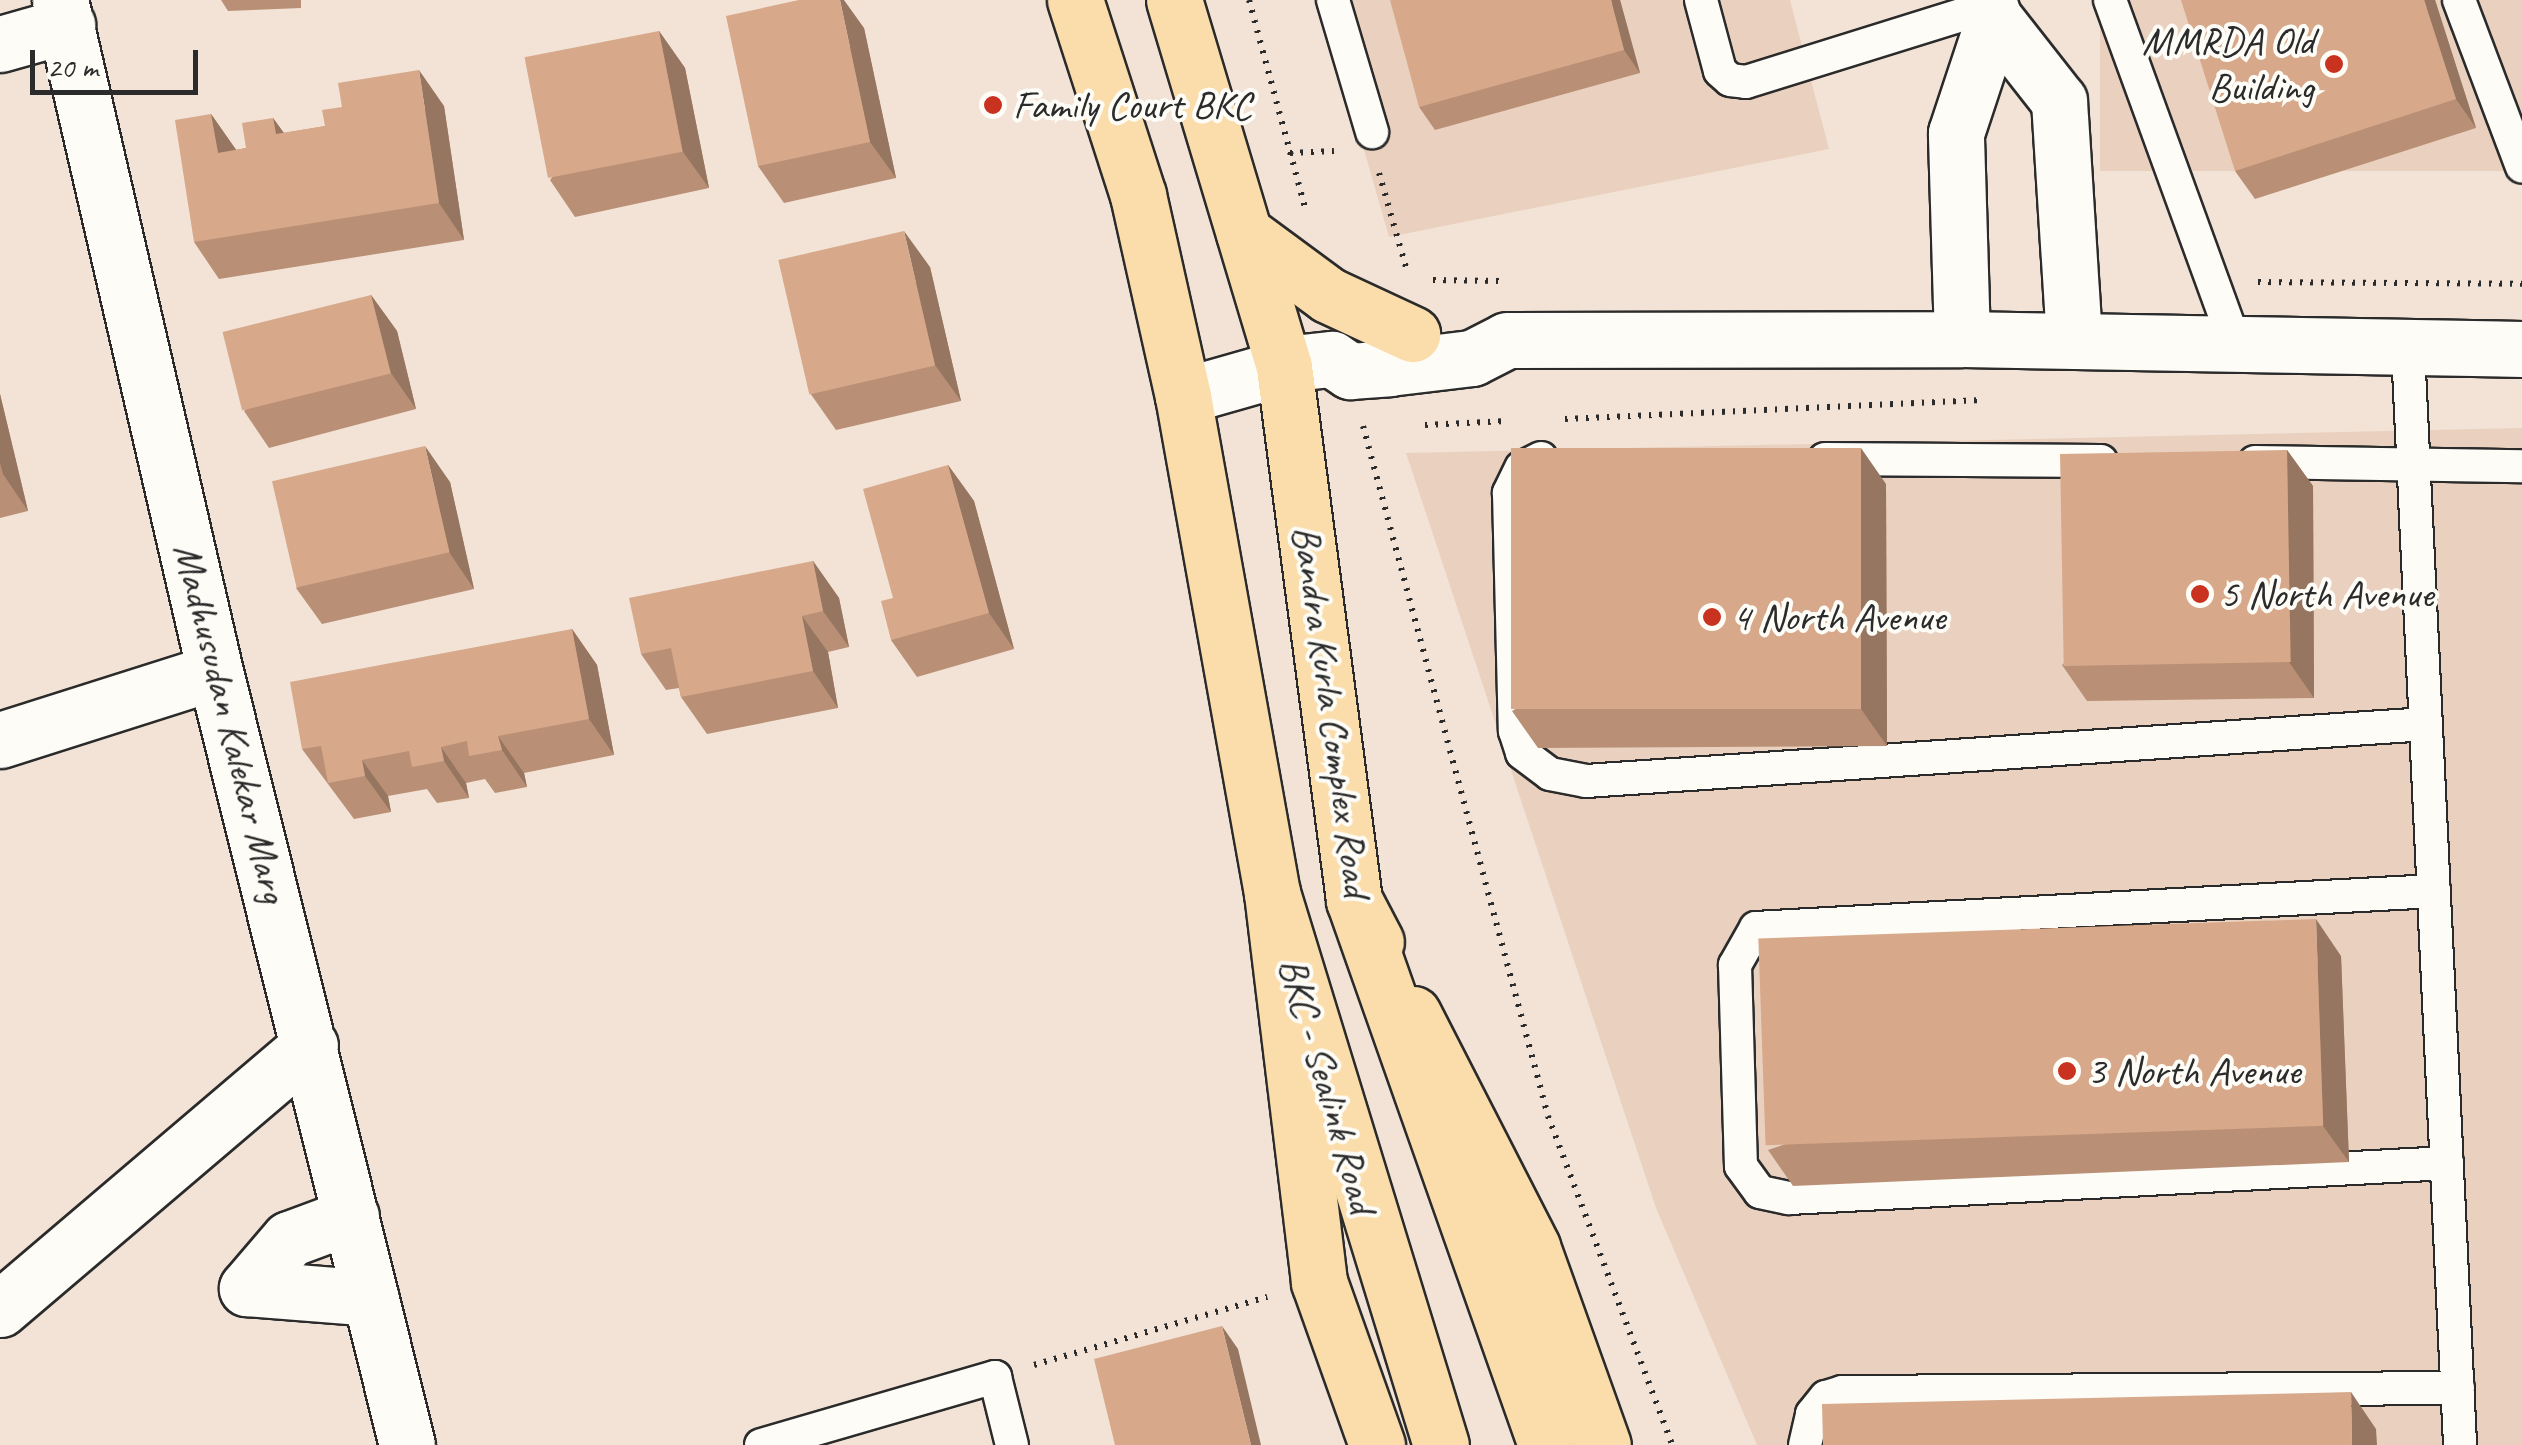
<!DOCTYPE html>
<html>
<head>
<meta charset="utf-8">
<style>
	body { margin:0 }
	#map { position:relative; width:2522px; height:1445px; overflow:hidden; background:#f2e3d6; font-family:Caveat,sans-serif }
	div>[style] { position:absolute }
	[style*='--x'] { left:calc(var(--x)*1px); top:calc(var(--y)*1px); width:calc(var(--w)*1px); rotate:calc(var(--a)*1deg) }
	.built>* { inset:0; background:#ead1bf; transform-origin:0 0 }
	.path>* { height:6px; margin-top:-3px; transform-origin:0; background:repeating-linear-gradient(90deg,#2b2b2b 0 2.5px,transparent 0 10.5px) }
	.roads { filter:drop-shadow(2px 0 #2b2b2b) drop-shadow(-2px 0 #2b2b2b) drop-shadow(0 2px #2b2b2b) drop-shadow(0 -2px #2b2b2b) }
	.lane>* { height:32px; margin:-16px; padding:0 16px; transform-origin:16px; border-radius:16px; background:#fdfcf7 }
	.street>* { height:55px; margin:-27.5px; padding:0 27.5px; transform-origin:27.5px; border-radius:27.5px; background:#fdfcf7 }
	.secondary>* { height:55px; margin:-27.5px; padding:0 27.5px; transform-origin:27.5px; border-radius:27.5px; background:#fdfcf7 }
	.primary>* { height:55px; margin:-27.5px; padding:0 27.5px; transform-origin:27.5px; border-radius:27.5px; background:#fbddab }
	.highway>* { height:55px; margin:-27.5px; padding:0 27.5px; transform-origin:27.5px; border-radius:27.5px; background:#fbddab }
	.wall>* { inset:0; background:#b99076 }
	.shaded-wall>* { inset:0; background:#967660 }
	.building>* { inset:0; background:#d7a889; transform-origin:0 0 }
	.dots>* { width:28px; height:28px; translate:-50% -50%; box-sizing:border-box; border:5px solid #fdfcf7; border-radius:50% }
	span { translate:-50% -50%; white-space:nowrap; text-align:center; line-height:1.15; -webkit-text-stroke:8px #fdfcf7; paint-order:stroke }
	.poi-label { font-size:40px; color:#2b2b2b }
	.right { translate:-100% -50%; text-align:right }
	.left { translate:0 -50%; text-align:left }
	.street-label { font-size:40px; color:#2b2b2b }
	.scale { position:absolute; left:30px; top:50px; width:168px; height:45px; box-sizing:border-box; border:5px solid #2b2b2b; border-top:0; padding-left:12px; font-size:30px; line-height:35px; white-space:nowrap; color:#2b2b2b; -webkit-text-stroke:8px #fdfcf7; paint-order:stroke }
</style>
</head>
<body>
<div id="map">
	<div class="built">
		<div style="clip-path:polygon(1321px 0,1790px 0,1829px 149px,1389px 237px)"></div>
		<div style="left:2100px;top:0;width:422px;height:171px"></div>
		<div style="clip-path:polygon(2522px 428px,2522px 1445px,1757px 1445px,1656px 1208px,1406px 453px)"></div>
	</div>
	<div class="path">
		<div style="--x:1249;--y:0;--w:214;--a:74.9"></div>
		<div style="--x:1290;--y:153;--w:44;--a:-2.6"></div>
		<div style="--x:1379;--y:173;--w:98;--a:74"></div>
		<div style="--x:1433;--y:280;--w:68;--a:0.8"></div>
		<div style="--x:2258;--y:282;--w:264;--a:0.4"></div>
		<div style="--x:1565;--y:419;--w:417;--a:-2.6"></div>
		<div style="--x:1425;--y:425;--w:82;--a:-2.8"></div>
		<div style="--x:1363;--y:426;--w:714;--a:74.99"></div>
		<div style="--x:1548;--y:1116;--w:352;--a:69.3"></div>
		<div style="--x:1034;--y:1365;--w:243;--a:-16.3"></div>
	</div>
	<div class="roads">
		<div class="lane">
			<div style="--x:1333;--y:0;--w:138;--a:73.5"></div>
			<div style="--x:1701;--y:0;--w:73;--a:75"></div>
			<div style="--x:1720;--y:71;--w:13;--a:42"></div>
			<div style="--x:1730;--y:80;--w:16;--a:7"></div>
			<div style="--x:1746;--y:82;--w:256;--a:-17.3"></div>
			<div style="--x:2110;--y:0;--w:368;--a:70"></div>
			<div style="--x:2459;--y:0;--w:178;--a:69.3"></div>
			<div style="--x:2408;--y:349;--w:1097;--a:87.28"></div>
			<div style="--x:1541;--y:458;--w:22;--a:153"></div>
			<div style="--x:1521;--y:468;--w:28;--a:116"></div>
			<div style="--x:1509;--y:493;--w:238;--a:88.6"></div>
			<div style="--x:1515;--y:731;--w:23;--a:72"></div>
			<div style="--x:1522;--y:753;--w:35;--a:37"></div>
			<div style="--x:1550;--y:774;--w:37;--a:11"></div>
			<div style="--x:1586;--y:781;--w:842;--a:-3.88"></div>
			<div style="--x:1825;--y:459;--w:276;--a:0.4"></div>
			<div style="--x:2255;--y:462;--w:267;--a:0.9"></div>
			<div style="--x:2434;--y:891;--w:679;--a:176.88"></div>
			<div style="--x:1756;--y:928;--w:43;--a:119.6"></div>
			<div style="--x:1735;--y:965;--w:201;--a:88.3"></div>
			<div style="--x:1741;--y:1166;--w:32;--a:54"></div>
			<div style="--x:1760;--y:1192;--w:30;--a:12"></div>
			<div style="--x:1789;--y:1198;--w:659;--a:-3.04"></div>
			<div style="--x:761;--y:1445;--w:244;--a:-16.2"></div>
			<div style="--x:995;--y:1377;--w:70;--a:76"></div>
			<div style="--x:1805;--y:1445;--w:32;--a:-77"></div>
			<div style="--x:1812;--y:1414;--w:22;--a:-51"></div>
			<div style="--x:1826;--y:1397;--w:17;--a:-17"></div>
			<div style="--x:1842;--y:1392;--w:616;--a:-0.37"></div>
		</div>
		<div class="street">
			<div style="--x:1988;--y:0;--w:19;--a:72"></div>
			<div style="--x:1994;--y:18;--w:105;--a:51.9"></div>
			<div style="--x:2059;--y:101;--w:240;--a:86.4"></div>
			<div style="--x:0;--y:44;--w:70;--a:-15.8"></div>
			<div style="--x:1962;--y:339;--w:206;--a:-91.7"></div>
			<div style="--x:1956;--y:133;--w:121;--a:-71.7"></div>
			<div style="--x:0;--y:740;--w:225;--a:-17.6"></div>
			<div style="--x:351;--y:1216;--w:66;--a:159.6"></div>
			<div style="--x:289;--y:1239;--w:65;--a:130.6"></div>
			<div style="--x:247;--y:1288;--w:124;--a:4.6"></div>
			<div style="--x:0;--y:1309;--w:407;--a:-40.4"></div>
		</div>
		<div class="secondary">
			<div style="--x:60;--y:0;--w:690;--a:77.01"></div>
			<div style="--x:215;--y:672;--w:796;--a:76.05"></div>
			<div style="--x:1183;--y:396;--w:124;--a:-15.9"></div>
			<div style="--x:1302;--y:362;--w:30;--a:-6"></div>
			<div style="--x:1332;--y:359;--w:22;--a:34"></div>
			<div style="--x:1350;--y:371;--w:39;--a:-4"></div>
			<div style="--x:1389;--y:368;--w:84;--a:-6.9"></div>
			<div style="--x:1472;--y:358;--w:39;--a:-27"></div>
			<div style="--x:1507;--y:340;--w:455;--a:-0.1"></div>
			<div style="--x:1962;--y:339;--w:560;--a:1.02"></div>
		</div>
		<div class="primary">
			<div style="--x:1075;--y:0;--w:205;--a:72.1"></div>
			<div style="--x:1138;--y:195;--w:206;--a:77.4"></div>
			<div style="--x:1183;--y:396;--w:505;--a:79.85"></div>
			<div style="--x:1272;--y:893;--w:392;--a:83.1"></div>
			<div style="--x:1319;--y:1282;--w:173;--a:70.4"></div>
			<div style="--x:1174;--y:0;--w:383;--a:73.3"></div>
			<div style="--x:1284;--y:367;--w:538;--a:82.52"></div>
			<div style="--x:1354;--y:900;--w:47;--a:62.4"></div>
			<div style="--x:1244;--y:233;--w:104;--a:36.4"></div>
			<div style="--x:1328;--y:295;--w:93;--a:24.9"></div>
			<div style="--x:1413;--y:1014;--w:262;--a:62.9"></div>
			<div style="--x:1532;--y:1247;--w:210;--a:70.3"></div>
		</div>
		<div class="highway">
			<div style="--x:1272;--y:893;--w:577;--a:72.98"></div>
			<div style="--x:1354;--y:900;--w:578;--a:70.59"></div>
		</div>
	</div>
	<div class="wall">
		<div style="clip-path:polygon(221px 0,301px 0,301px 8px,228px 11px)"></div>
		<div style="clip-path:polygon(1620px 0,1640px 73px,1435px 130px,1419px 107px)"></div>
		<div style="clip-path:polygon(2435px 0,2476px 128px,2255px 199px,2235px 171px)"></div>
		<div style="clip-path:polygon(864px 28px,896px 178px,784px 203px,758px 166px)"></div>
		<div style="clip-path:polygon(659px 31px,685px 68px,709px 188px,575px 217px,550px 180px)"></div>
		<div style="clip-path:polygon(444px 106px,464px 240px,219px 279px,194px 242px,211px 114px,236px 150px,246px 148px,273px 118px,284px 133px)"></div>
		<div style="clip-path:polygon(930px 267px,961px 401px,836px 430px,810px 393px)"></div>
		<div style="clip-path:polygon(371px 295px,397px 331px,416px 409px,269px 448px,244px 411px)"></div>
		<div style="clip-path:polygon(0 394px,28px 511px,0 518px)"></div>
		<div style="clip-path:polygon(2287px 450px,2313px 486px,2314px 698px,2087px 701px,2062px 665px)"></div>
		<div style="clip-path:polygon(948px 465px,974px 501px,1014px 649px,917px 677px,891px 640px,893px 598px)"></div>
		<div style="clip-path:polygon(450px 482px,474px 589px,322px 624px,296px 588px)"></div>
		<div style="clip-path:polygon(1886px 484px,1887px 746px,1538px 748px,1512px 711px)"></div>
		<div style="clip-path:polygon(813px 561px,839px 598px,849px 647px,828px 652px,838px 708px,707px 734px,681px 697px,679px 688px,666px 690px,641px 654px)"></div>
		<div style="clip-path:polygon(572px 629px,597px 665px,614px 755px,524px 773px,527px 787px,495px 793px,485px 779px,466px 783px,469px 798px,437px 803px,427px 789px,388px 796px,391px 812px,354px 819px,302px 749px)"></div>
		<div style="clip-path:polygon(2341px 956px,2349px 1162px,1793px 1186px,1768px 1150px)"></div>
	</div>
	<div class="shaded-wall">
		<div style="clip-path:polygon(840px 0,844px 0,864px 28px,896px 178px,870px 142px)"></div>
		<div style="clip-path:polygon(1611px 0,1620px 0,1640px 73px,1624px 50px)"></div>
		<div style="clip-path:polygon(2424px 0,2435px 0,2476px 128px,2456px 99px)"></div>
		<div style="clip-path:polygon(659px 31px,685px 68px,709px 188px,683px 152px)"></div>
		<div style="clip-path:polygon(419px 70px,444px 106px,464px 240px,439px 203px)"></div>
		<div style="clip-path:polygon(211px 114px,237px 151px,218px 153px)"></div>
		<div style="clip-path:polygon(273px 118px,299px 154px,276px 134px)"></div>
		<div style="clip-path:polygon(904px 231px,930px 267px,961px 401px,935px 365px)"></div>
		<div style="clip-path:polygon(371px 295px,397px 331px,416px 409px,391px 373px)"></div>
		<div style="clip-path:polygon(0 394px,28px 511px,3px 474px,0 463px)"></div>
		<div style="clip-path:polygon(425px 446px,450px 482px,474px 589px,449px 552px)"></div>
		<div style="clip-path:polygon(1861px 448px,1886px 484px,1887px 746px,1861px 709px)"></div>
		<div style="clip-path:polygon(2287px 450px,2313px 486px,2314px 698px,2289px 662px)"></div>
		<div style="clip-path:polygon(948px 465px,974px 501px,1014px 649px,989px 613px)"></div>
		<div style="clip-path:polygon(813px 561px,839px 598px,849px 647px,823px 611px)"></div>
		<div style="clip-path:polygon(802px 616px,828px 652px,838px 708px,813px 671px)"></div>
		<div style="clip-path:polygon(572px 629px,597px 665px,614px 755px,589px 719px)"></div>
		<div style="clip-path:polygon(498px 736px,524px 773px,527px 787px,502px 750px)"></div>
		<div style="clip-path:polygon(441px 747px,466px 783px,469px 798px,444px 761px)"></div>
		<div style="clip-path:polygon(362px 760px,388px 796px,391px 812px,365px 776px)"></div>
		<div style="clip-path:polygon(2316px 919px,2341px 956px,2349px 1162px,2323px 1126px)"></div>
		<div style="clip-path:polygon(1222px 1326px,1238px 1349px,1261px 1445px,1251px 1445px)"></div>
		<div style="clip-path:polygon(2351px 1392px,2376px 1429px,2377px 1445px,2352px 1445px)"></div>
	</div>
	<div class="building">
		<div style="clip-path:polygon(799px 0,840px 0,870px 142px,758px 166px,726px 16px)"></div>
		<div style="clip-path:polygon(1390px 0,1611px 0,1624px 50px,1419px 107px)"></div>
		<div style="clip-path:polygon(2181px 0,2424px 0,2456px 99px,2235px 171px)"></div>
		<div style="left:659px;top:31px;width:123px;height:137px;rotate:79deg"></div>
		<div style="clip-path:polygon(419px 70px,439px 203px,194px 242px,175px 120px,211px 114px,218px 153px,246px 148px,242px 123px,273px 118px,276px 134px,325px 126px,322px 110px,342px 107px,338px 83px)"></div>
		<div style="left:904px;top:231px;width:138px;height:129px;rotate:77deg"></div>
		<div style="left:371px;top:295px;width:81px;height:153px;rotate:76deg"></div>
		<div style="left:425px;top:446px;width:109px;height:157px;rotate:77deg"></div>
		<div style="left:1861px;top:448px;width:261px;height:350px;rotate:90deg"></div>
		<div style="left:2287px;top:450px;width:212px;height:227px;rotate:89deg"></div>
		<div style="clip-path:polygon(948px 465px,989px 613px,891px 640px,881px 601px,893px 598px,863px 489px)"></div>
		<div style="clip-path:polygon(813px 561px,823px 611px,802px 616px,813px 671px,681px 697px,671px 648px,641px 654px,629px 598px)"></div>
		<div style="clip-path:polygon(572px 629px,589px 719px,498px 736px,502px 750px,469px 756px,467px 741px,441px 747px,444px 761px,412px 767px,409px 751px,362px 760px,365px 776px,328px 783px,321px 746px,302px 749px,290px 682px)"></div>
		<div style="left:2316px;top:919px;width:207px;height:558px;rotate:88deg"></div>
		<div style="clip-path:polygon(1222px 1326px,1251px 1445px,1115px 1445px,1094px 1359px)"></div>
		<div style="clip-path:polygon(2351px 1392px,2352px 1445px,1823px 1445px,1822px 1404px)"></div>
	</div>
	<div class="dots">
		<div style="left:2334px;top:64px;background:#c8321e"></div>
		<div style="left:993px;top:105px;background:#c8321e"></div>
		<div style="left:2200px;top:594px;background:#c8321e"></div>
		<div style="left:1712px;top:617px;background:#c8321e"></div>
		<div style="left:2067px;top:1071px;background:#c8321e"></div>
	</div>
	<div class="poi-label">
		<span class="right" style="left:2314px;top:64px">MMRDA Old<br>Building</span>
		<span class="left" style="left:1013px;top:105px">Family Court BKC</span>
		<span class="left" style="left:2220px;top:594px">5 North Avenue</span>
		<span class="left" style="left:1732px;top:617px">4 North Avenue</span>
		<span class="left" style="left:2087px;top:1071px">3 North Avenue</span>
	</div>
	<div class="street-label">
		<span style="left:1332px;top:711px;rotate:82deg">Bandra Kurla Complex Road</span>
		<span style="left:231px;top:723px;rotate:76deg">Madhusudan Kalekar Marg</span>
		<span style="left:1328px;top:1085px;rotate:74deg">BKC - Sealink Road</span>
	</div>
	<div class="scale">20 m</div>
</div>
</body>
</html>
